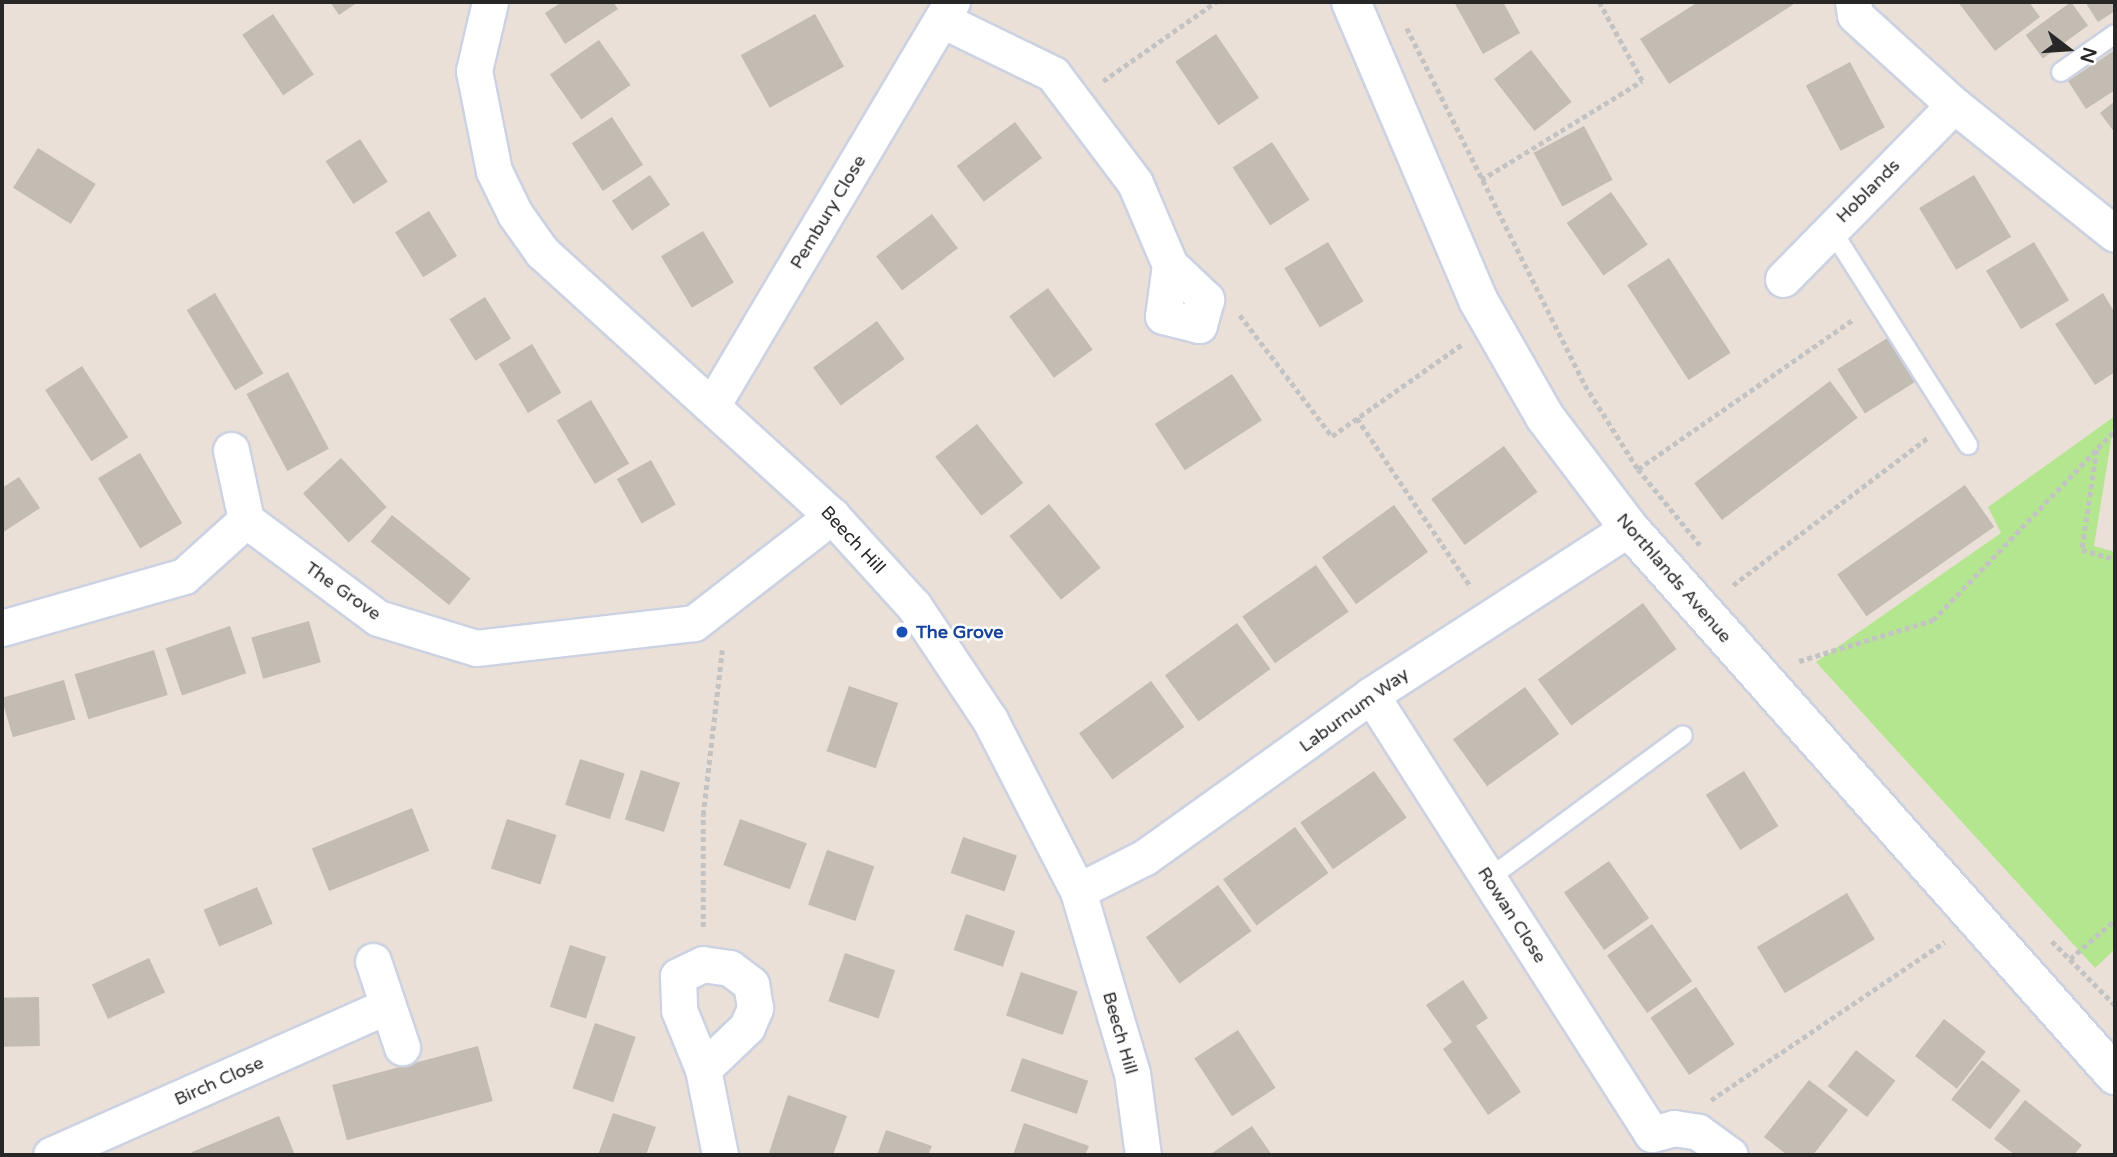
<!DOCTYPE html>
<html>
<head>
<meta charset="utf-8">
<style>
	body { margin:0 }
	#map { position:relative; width:2117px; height:1157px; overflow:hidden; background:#ebe0d7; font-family:"Varela Round",sans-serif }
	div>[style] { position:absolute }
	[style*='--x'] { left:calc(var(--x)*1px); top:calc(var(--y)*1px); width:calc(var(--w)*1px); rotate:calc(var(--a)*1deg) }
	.green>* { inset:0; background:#b4e68f }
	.building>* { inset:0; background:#c2bcb3; transform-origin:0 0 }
	.path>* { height:4.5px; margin-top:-2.25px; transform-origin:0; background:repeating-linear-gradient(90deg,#c3c3c3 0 5px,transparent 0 8.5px) }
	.roads { filter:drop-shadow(2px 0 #ccd2e1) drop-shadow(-2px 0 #ccd2e1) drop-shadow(0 2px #ccd2e1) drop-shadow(0 -2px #ccd2e1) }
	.service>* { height:18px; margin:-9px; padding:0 9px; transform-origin:9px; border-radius:9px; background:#fff }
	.minor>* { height:35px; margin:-17.5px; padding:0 17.5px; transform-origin:17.5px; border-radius:17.5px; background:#fff }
	.tertiary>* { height:38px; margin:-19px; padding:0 19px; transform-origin:19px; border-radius:19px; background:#fff }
	.dots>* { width:19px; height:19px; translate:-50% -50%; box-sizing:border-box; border:4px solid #fff; border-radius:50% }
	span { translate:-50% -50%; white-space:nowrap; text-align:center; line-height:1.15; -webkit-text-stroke:5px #fff; paint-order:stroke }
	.street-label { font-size:18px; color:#272727 }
	.transit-label { font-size:18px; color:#164399; font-weight:700 }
	.left { translate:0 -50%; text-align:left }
	.frame { position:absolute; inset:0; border:4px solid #272727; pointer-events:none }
	.north { position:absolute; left:2033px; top:14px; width:70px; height:70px; -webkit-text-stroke:5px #fff; paint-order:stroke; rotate:107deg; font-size:19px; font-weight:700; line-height:28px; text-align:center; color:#272727 }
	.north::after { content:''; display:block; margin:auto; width:24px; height:32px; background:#272727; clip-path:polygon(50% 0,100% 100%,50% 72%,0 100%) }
</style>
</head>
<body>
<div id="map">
	<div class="green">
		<div style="clip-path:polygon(2115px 416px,2094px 546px,2115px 552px,2115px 949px,2095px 968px,1816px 662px,2001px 533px,1988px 507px)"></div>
	</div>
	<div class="building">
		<div style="clip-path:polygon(330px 2px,358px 2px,339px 15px)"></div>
		<div style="clip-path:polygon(562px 2px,613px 2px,618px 9px,565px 44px,545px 13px)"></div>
		<div style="clip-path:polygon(1454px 2px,1503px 2px,1520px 33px,1483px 54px)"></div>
		<div style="clip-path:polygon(1698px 2px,1793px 2px,1794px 4px,1669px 84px,1640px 39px)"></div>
		<div style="clip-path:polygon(1958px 2px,2029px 2px,2040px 17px,1995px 51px)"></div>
		<div style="left:2071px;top:2px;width:29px;height:56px;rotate:54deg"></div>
		<div style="clip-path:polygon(2085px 2px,2115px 2px,2115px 11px,2098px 22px)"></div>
		<div style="left:273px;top:14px;width:73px;height:37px;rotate:56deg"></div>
		<div style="left:815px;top:14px;width:60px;height:85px;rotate:61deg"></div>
		<div style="left:1216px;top:34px;width:77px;height:49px;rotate:56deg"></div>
		<div style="left:599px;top:40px;width:55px;height:60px;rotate:55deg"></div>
		<div style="left:1531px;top:50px;width:66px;height:47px;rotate:52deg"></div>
		<div style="clip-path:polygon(2115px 50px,2115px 90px,2086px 109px,2068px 81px)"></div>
		<div style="left:1850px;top:62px;width:74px;height:50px;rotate:62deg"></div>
		<div style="clip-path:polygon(2115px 101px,2115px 133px,2100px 113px)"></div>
		<div style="left:612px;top:117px;width:57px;height:48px;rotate:57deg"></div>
		<div style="left:1015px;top:122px;width:45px;height:73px;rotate:53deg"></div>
		<div style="left:1584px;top:126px;width:61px;height:57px;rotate:62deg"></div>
		<div style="left:360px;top:139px;width:51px;height:41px;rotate:57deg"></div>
		<div style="left:1272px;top:142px;width:69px;height:47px;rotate:57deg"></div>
		<div style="left:38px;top:148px;width:68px;height:47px;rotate:32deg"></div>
		<div style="left:650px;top:175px;width:36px;height:46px;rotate:56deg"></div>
		<div style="left:1974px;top:175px;width:72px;height:64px;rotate:59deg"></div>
		<div style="left:1611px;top:192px;width:64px;height:54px;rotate:55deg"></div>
		<div style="left:429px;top:211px;width:53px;height:40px;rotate:58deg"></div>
		<div style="left:932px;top:214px;width:43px;height:70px;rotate:53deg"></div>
		<div style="left:703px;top:231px;width:60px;height:49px;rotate:59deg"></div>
		<div style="left:1328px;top:242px;width:69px;height:51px;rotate:59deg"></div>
		<div style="left:2034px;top:242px;width:68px;height:56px;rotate:59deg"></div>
		<div style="left:1669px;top:258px;width:113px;height:50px;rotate:57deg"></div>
		<div style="left:1048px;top:288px;width:76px;height:48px;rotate:54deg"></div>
		<div style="left:215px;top:293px;width:94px;height:33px;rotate:59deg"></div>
		<div style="clip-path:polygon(2103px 293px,2115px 313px,2115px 372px,2095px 385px,2055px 324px)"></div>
		<div style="left:485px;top:297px;width:49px;height:42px;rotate:58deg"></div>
		<div style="left:877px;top:321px;width:47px;height:79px;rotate:54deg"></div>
		<div style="left:1889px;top:337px;width:52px;height:61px;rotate:58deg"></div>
		<div style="left:532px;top:344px;width:57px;height:39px;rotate:59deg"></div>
		<div style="left:82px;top:366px;width:85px;height:44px;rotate:57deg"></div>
		<div style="left:288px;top:372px;width:87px;height:47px;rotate:62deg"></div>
		<div style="left:1232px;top:374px;width:55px;height:92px;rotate:57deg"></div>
		<div style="left:1830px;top:381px;width:46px;height:170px;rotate:53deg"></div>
		<div style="left:591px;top:400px;width:74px;height:40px;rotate:59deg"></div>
		<div style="left:977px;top:424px;width:75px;height:53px;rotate:52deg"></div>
		<div style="left:1504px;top:446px;width:57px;height:90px;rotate:54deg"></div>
		<div style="left:140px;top:453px;width:82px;height:49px;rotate:59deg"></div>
		<div style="left:341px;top:458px;width:67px;height:52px;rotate:47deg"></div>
		<div style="left:651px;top:460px;width:51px;height:39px;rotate:61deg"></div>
		<div style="clip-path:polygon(19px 477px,40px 508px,2px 533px,2px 488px)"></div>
		<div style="left:1965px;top:485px;width:51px;height:156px;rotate:55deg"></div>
		<div style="left:1049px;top:504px;width:82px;height:51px;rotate:51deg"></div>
		<div style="left:1394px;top:505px;width:58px;height:89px;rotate:54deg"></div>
		<div style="left:392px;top:515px;width:101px;height:34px;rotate:39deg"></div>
		<div style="left:1316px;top:565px;width:57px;height:90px;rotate:55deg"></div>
		<div style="left:1643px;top:603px;width:57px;height:130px;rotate:54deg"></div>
		<div style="left:309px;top:621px;width:43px;height:60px;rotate:74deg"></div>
		<div style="left:1237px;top:623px;width:57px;height:89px;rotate:54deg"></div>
		<div style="left:230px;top:626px;width:50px;height:68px;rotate:71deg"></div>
		<div style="left:154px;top:650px;width:47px;height:83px;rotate:73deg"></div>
		<div style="left:64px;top:680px;width:41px;height:65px;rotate:74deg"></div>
		<div style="left:1151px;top:681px;width:57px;height:89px;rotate:54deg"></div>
		<div style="left:849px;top:686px;width:52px;height:69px;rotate:19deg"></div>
		<div style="left:1525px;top:687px;width:58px;height:89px;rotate:54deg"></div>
		<div style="left:580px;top:759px;width:47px;height:48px;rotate:18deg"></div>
		<div style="left:641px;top:770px;width:41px;height:52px;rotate:18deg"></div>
		<div style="left:1374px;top:771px;width:57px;height:90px;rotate:55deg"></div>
		<div style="left:1744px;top:771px;width:65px;height:45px;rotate:58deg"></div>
		<div style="left:412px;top:808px;width:46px;height:108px;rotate:68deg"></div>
		<div style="left:507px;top:819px;width:52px;height:52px;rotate:18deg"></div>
		<div style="left:740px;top:819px;width:71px;height:49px;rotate:20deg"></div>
		<div style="left:1295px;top:827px;width:57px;height:89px;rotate:54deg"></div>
		<div style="left:963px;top:837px;width:57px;height:38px;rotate:19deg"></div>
		<div style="left:827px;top:850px;width:50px;height:58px;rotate:19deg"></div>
		<div style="left:1609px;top:861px;width:70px;height:55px;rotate:55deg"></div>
		<div style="left:1218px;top:885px;width:57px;height:89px;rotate:54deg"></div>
		<div style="left:257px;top:887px;width:40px;height:58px;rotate:67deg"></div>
		<div style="left:1847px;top:893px;width:54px;height:105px;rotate:59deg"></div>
		<div style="left:966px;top:914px;width:52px;height:38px;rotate:19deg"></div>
		<div style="left:1652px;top:924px;width:70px;height:55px;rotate:55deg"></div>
		<div style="left:570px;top:945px;width:38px;height:65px;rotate:18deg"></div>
		<div style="left:845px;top:953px;width:53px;height:51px;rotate:19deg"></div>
		<div style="left:149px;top:958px;width:38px;height:63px;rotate:65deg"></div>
		<div style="left:1021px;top:972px;width:60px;height:46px;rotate:19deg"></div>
		<div style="clip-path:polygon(1463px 980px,1488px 1018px,1476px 1026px,1521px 1092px,1488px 1115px,1443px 1049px,1452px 1042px,1426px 1005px)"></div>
		<div style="left:1696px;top:987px;width:69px;height:55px;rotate:56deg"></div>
		<div style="left:39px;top:997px;width:49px;height:37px;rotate:89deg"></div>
		<div style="left:1944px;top:1019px;width:53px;height:47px;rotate:38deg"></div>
		<div style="left:595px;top:1023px;width:43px;height:69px;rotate:19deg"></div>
		<div style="left:1238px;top:1030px;width:69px;height:52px;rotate:57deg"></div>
		<div style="left:478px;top:1046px;width:57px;height:151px;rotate:75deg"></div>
		<div style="left:1856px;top:1050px;width:50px;height:46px;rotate:38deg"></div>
		<div style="left:1022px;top:1058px;width:70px;height:35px;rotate:19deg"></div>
		<div style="left:1982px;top:1060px;width:49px;height:50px;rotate:38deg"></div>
		<div style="clip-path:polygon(1809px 1080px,1848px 1110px,1813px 1155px,1787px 1155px,1764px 1137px)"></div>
		<div style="clip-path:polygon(788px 1095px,847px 1116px,833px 1155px,769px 1153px)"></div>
		<div style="clip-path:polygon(2025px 1100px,2082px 1145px,2074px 1155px,2015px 1155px,1994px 1139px)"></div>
		<div style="clip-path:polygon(613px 1113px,656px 1127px,646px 1155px,598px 1155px)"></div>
		<div style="clip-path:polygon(279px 1116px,295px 1155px,193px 1155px,192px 1152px)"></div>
		<div style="clip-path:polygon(1024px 1123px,1089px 1146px,1085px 1155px,1013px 1155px)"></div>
		<div style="clip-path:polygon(1252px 1126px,1272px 1155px,1209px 1155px)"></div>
		<div style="clip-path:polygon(886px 1130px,932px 1146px,928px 1155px,877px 1155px)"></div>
	</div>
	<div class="path">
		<div style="--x:1407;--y:28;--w:399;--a:63.5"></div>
		<div style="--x:1585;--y:385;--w:99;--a:57.8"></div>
		<div style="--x:1638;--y:469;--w:98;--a:50.8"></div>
		<div style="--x:1103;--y:81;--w:138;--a:-35"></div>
		<div style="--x:1481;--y:180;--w:189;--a:-31.6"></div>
		<div style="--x:1642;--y:81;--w:90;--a:-118.6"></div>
		<div style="--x:1240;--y:315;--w:152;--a:52.8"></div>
		<div style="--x:1332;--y:436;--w:158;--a:-35.2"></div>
		<div style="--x:1357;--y:418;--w:204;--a:56"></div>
		<div style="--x:2097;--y:450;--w:101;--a:98.5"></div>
		<div style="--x:2082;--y:550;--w:34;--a:15"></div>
		<div style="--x:1638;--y:469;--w:261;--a:-34.8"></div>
		<div style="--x:1733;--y:585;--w:246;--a:-37.1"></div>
		<div style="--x:1799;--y:661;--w:140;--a:-17"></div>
		<div style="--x:1933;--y:620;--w:263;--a:-46.2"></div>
		<div style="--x:703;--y:927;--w:112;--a:-90"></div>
		<div style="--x:703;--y:815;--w:166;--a:-83.4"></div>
		<div style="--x:2052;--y:941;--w:90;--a:45.5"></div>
		<div style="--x:2070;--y:959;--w:60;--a:-40.9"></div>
		<div style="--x:1711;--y:1100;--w:282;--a:-34.1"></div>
	</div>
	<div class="roads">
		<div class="service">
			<div style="--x:2061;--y:72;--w:66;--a:-35.1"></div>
			<div style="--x:1831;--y:229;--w:256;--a:57.6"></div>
			<div style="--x:1488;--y:879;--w:242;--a:-36.4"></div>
		</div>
		<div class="minor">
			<div style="--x:490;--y:2;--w:71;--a:103.1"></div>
			<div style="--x:474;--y:71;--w:102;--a:78.7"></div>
			<div style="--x:494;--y:171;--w:48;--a:64"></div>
			<div style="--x:515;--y:214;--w:47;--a:54.6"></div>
			<div style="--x:542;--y:252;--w:392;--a:42.3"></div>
			<div style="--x:832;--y:516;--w:122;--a:47.7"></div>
			<div style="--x:914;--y:606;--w:137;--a:56.3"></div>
			<div style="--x:990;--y:720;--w:192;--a:62.8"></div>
			<div style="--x:1078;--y:891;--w:190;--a:73.5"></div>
			<div style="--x:1132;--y:1073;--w:83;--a:82.4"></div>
			<div style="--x:1853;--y:2;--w:13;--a:81"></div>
			<div style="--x:1855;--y:15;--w:134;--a:42.3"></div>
			<div style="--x:1954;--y:105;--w:206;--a:38.7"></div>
			<div style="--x:942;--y:20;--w:123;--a:25.9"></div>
			<div style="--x:1053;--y:74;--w:136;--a:53"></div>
			<div style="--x:1135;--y:183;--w:89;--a:66.9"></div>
			<div style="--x:1170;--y:265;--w:50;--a:43.4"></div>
			<div style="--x:1206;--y:299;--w:27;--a:105"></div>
			<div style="--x:1199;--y:325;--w:37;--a:-166"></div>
			<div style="--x:1163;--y:316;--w:51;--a:-82.2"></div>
			<div style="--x:1783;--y:279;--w:244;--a:-45.5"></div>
			<div style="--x:713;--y:404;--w:468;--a:-59.3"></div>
			<div style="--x:231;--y:450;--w:72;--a:77.9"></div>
			<div style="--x:2;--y:628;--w:189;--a:-15.9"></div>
			<div style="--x:184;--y:576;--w:84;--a:-42.1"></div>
			<div style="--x:246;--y:520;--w:164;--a:36.6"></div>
			<div style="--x:378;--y:618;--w:102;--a:17"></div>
			<div style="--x:476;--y:648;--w:219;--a:-6.5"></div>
			<div style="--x:694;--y:623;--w:175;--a:-37.8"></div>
			<div style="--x:1371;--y:695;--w:521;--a:57.38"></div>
			<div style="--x:1078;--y:891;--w:75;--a:-26.9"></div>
			<div style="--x:1145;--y:857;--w:278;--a:-35.6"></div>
			<div style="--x:1371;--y:695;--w:307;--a:-32.9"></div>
			<div style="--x:373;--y:961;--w:91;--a:71.4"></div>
			<div style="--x:703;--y:1069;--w:61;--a:-43.7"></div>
			<div style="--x:747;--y:1027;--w:21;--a:-67"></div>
			<div style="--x:755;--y:1008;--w:24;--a:-99"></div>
			<div style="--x:751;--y:984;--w:26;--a:-143"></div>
			<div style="--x:730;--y:968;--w:27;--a:-172"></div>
			<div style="--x:703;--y:964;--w:28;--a:154"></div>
			<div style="--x:678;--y:976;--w:34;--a:88"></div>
			<div style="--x:679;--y:1010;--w:64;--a:67.9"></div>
			<div style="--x:703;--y:1069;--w:88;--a:78.8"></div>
			<div style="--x:1652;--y:1134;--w:23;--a:-15"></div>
			<div style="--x:1674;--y:1128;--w:24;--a:9"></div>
			<div style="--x:1698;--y:1132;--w:39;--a:36"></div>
			<div style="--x:51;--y:1155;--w:368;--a:-23.9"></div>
		</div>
		<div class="tertiary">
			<div style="--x:1351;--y:2;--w:324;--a:66.9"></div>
			<div style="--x:1478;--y:300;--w:135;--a:60.2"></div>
			<div style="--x:1545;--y:417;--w:139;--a:52.9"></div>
			<div style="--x:1629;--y:528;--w:732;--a:48.38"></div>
		</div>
	</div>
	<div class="dots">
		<div style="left:902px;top:632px;background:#1a4fb4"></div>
	</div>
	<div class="street-label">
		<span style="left:1868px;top:191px;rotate:-45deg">Hoblands</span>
		<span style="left:828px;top:212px;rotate:-59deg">Pembury Close</span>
		<span style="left:853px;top:540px;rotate:47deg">Beech Hill</span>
		<span style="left:1674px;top:578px;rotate:49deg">Northlands Avenue</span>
		<span style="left:343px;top:591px;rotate:35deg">The Grove</span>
		<span style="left:1354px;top:710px;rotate:-36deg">Laburnum Way</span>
		<span style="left:1512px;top:915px;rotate:57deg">Rowan Close</span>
		<span style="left:1120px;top:1033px;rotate:74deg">Beech Hill</span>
		<span style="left:219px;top:1081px;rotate:-24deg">Birch Close</span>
	</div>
	<div class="transit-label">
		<span class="left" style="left:916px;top:632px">The Grove</span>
	</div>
	<div class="frame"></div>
	<div class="north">N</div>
</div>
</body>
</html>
